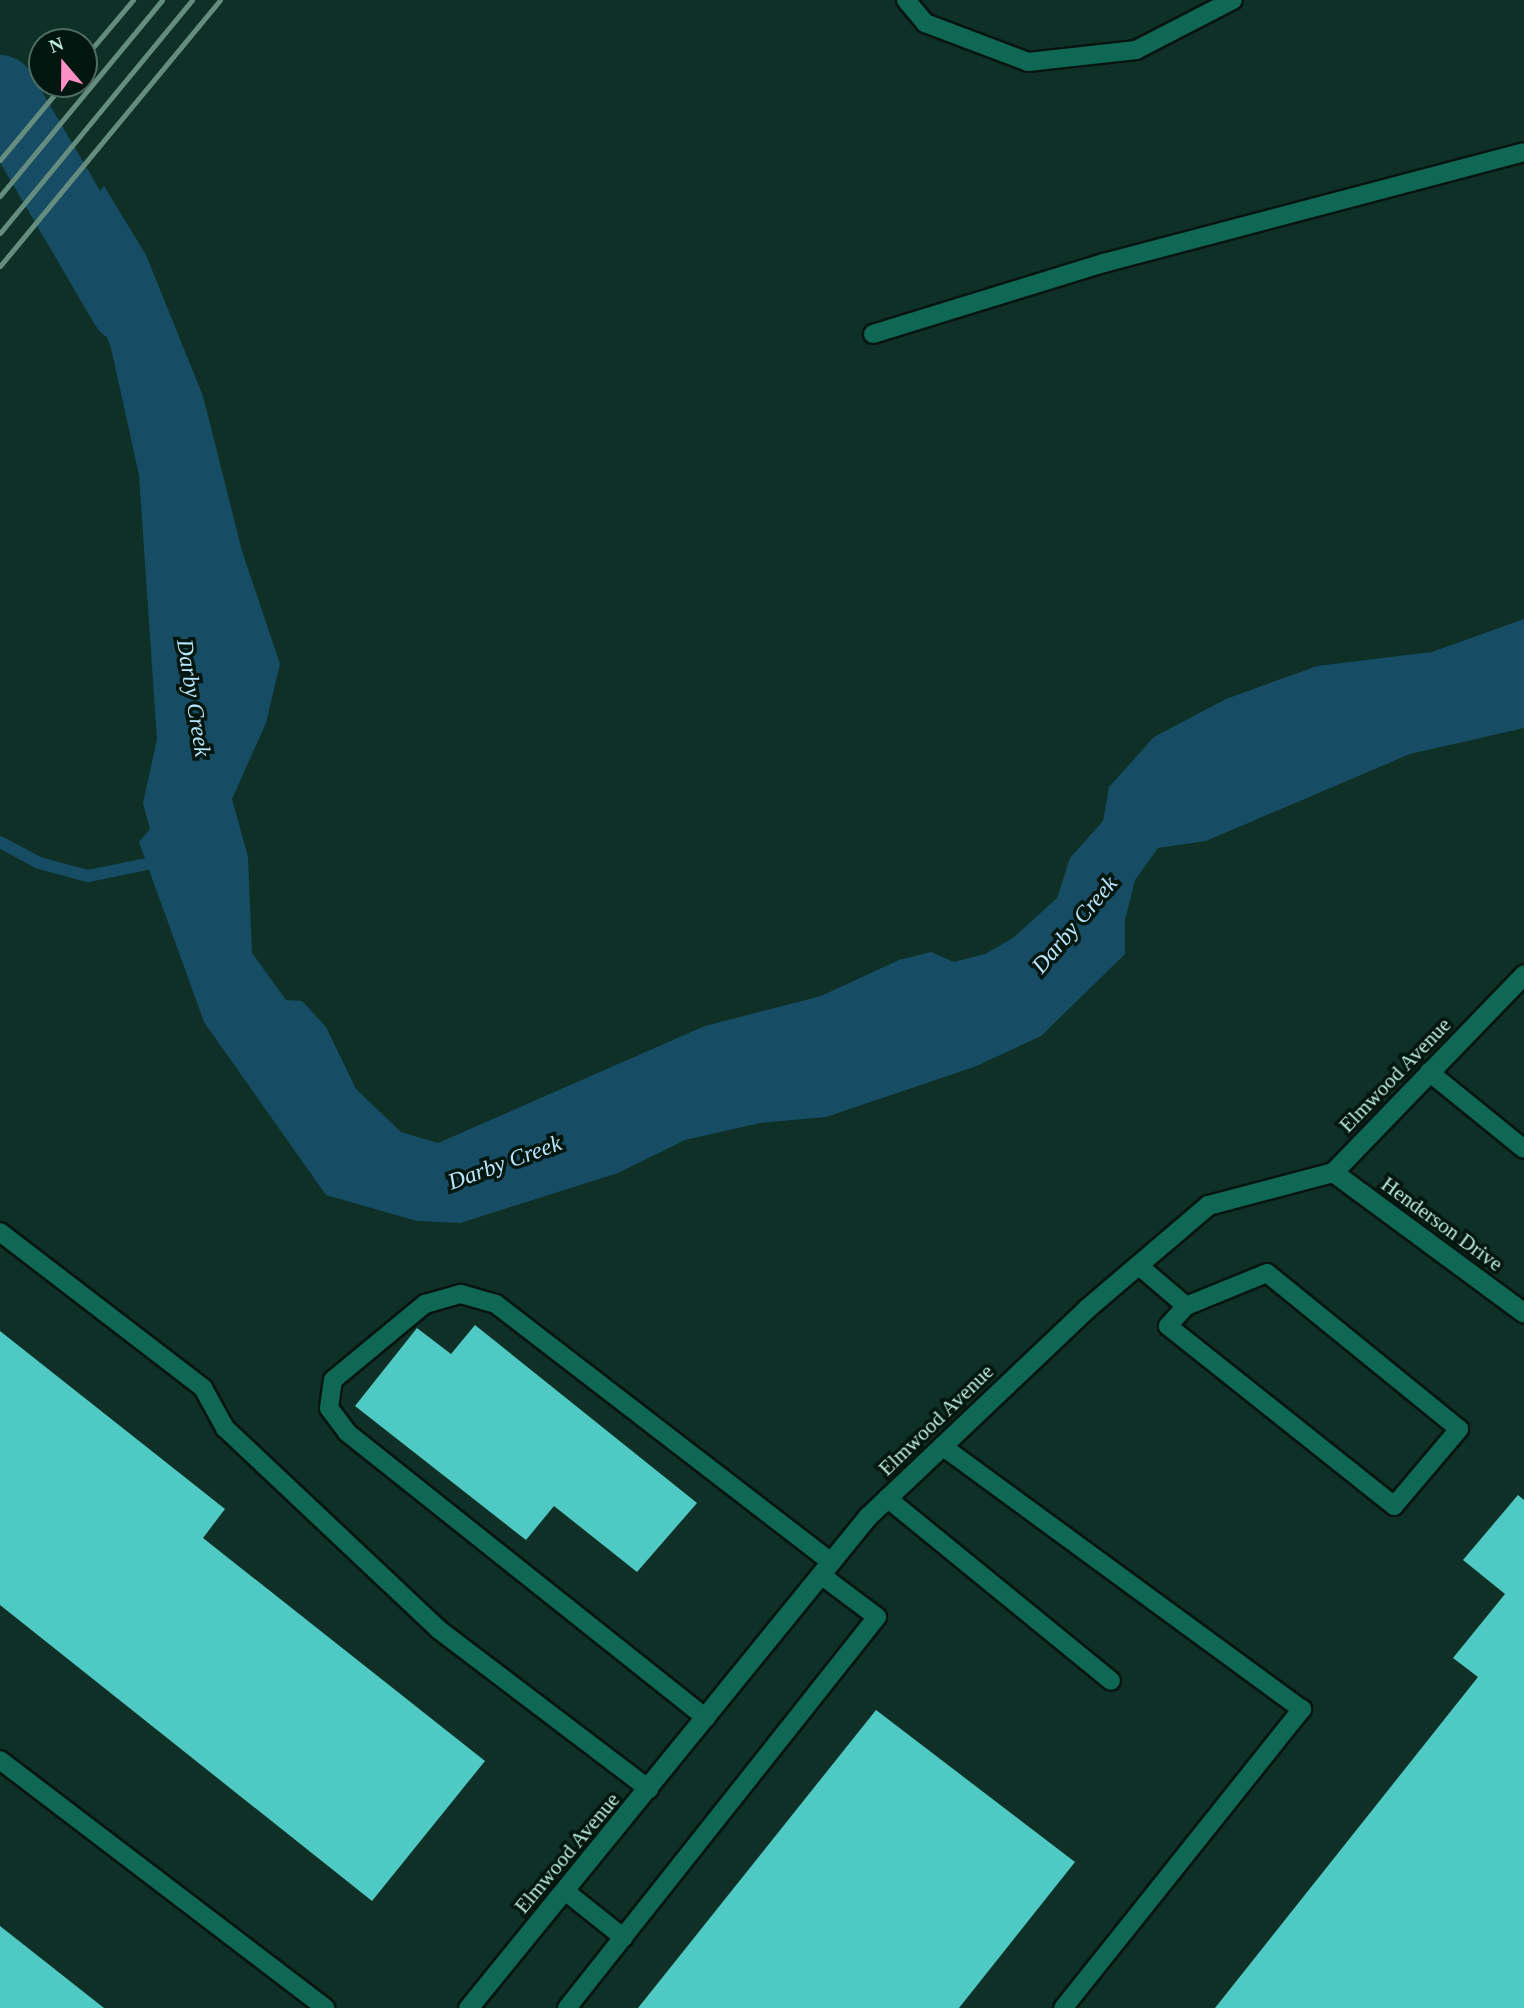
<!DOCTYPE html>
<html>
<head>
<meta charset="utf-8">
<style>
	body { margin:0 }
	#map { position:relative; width:1524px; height:2008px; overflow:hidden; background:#0f3026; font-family:"Times New Roman",serif }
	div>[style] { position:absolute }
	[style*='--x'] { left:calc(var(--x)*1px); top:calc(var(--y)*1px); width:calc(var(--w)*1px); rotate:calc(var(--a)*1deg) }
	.water>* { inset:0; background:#164d65 }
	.stream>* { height:12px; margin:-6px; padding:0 6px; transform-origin:6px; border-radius:6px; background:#164d65 }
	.river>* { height:72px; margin:-36px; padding:0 36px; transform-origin:36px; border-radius:36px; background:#164d65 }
	.building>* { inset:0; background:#4fc9c3 }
	.roads { filter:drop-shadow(2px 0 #071510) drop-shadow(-2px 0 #071510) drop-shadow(0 2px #071510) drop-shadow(0 -2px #071510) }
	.service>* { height:18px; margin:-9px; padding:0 9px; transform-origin:9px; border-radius:9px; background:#0f6853 }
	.minor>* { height:19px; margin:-9.5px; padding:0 9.5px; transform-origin:9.5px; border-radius:9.5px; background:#0f6853 }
	.rail>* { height:5px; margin:-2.5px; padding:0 2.5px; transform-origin:2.5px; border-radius:2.5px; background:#658d7f }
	span { translate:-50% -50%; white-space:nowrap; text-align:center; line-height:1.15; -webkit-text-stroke:7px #021610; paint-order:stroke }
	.street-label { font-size:21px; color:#bdecdb }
	.water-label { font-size:23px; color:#b9e7ff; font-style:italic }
	.north { position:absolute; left:28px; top:28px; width:70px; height:70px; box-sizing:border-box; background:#021610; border:2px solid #4d6c61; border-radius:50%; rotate:340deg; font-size:19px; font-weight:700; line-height:28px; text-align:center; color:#bdecdb }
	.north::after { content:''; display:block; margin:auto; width:24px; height:32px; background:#fc8fc3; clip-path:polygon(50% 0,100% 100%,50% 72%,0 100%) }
</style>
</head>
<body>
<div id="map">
	<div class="water">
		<div style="clip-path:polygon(104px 186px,146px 255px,203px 396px,242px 551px,280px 664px,266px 723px,232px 799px,248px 857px,252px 953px,286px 1000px,302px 1001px,326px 1027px,356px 1089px,401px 1132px,438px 1143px,705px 1026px,821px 996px,899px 960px,931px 952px,954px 962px,985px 954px,1013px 938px,1057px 898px,1070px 858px,1103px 821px,1109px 787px,1154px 737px,1226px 699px,1317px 666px,1432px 652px,1524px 619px,1524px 728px,1410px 754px,1206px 841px,1158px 848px,1135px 880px,1125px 920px,1125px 954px,1041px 1036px,974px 1067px,826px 1117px,760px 1123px,685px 1140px,618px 1173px,460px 1223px,417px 1221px,326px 1195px,204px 1022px,139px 842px,150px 829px,143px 803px,157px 740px,139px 475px,111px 348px,67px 235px)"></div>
	</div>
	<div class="stream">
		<div style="--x:0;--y:842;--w:44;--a:28.3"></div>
		<div style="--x:39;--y:863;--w:51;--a:14.9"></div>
		<div style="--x:88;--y:876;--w:76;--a:-11.5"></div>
	</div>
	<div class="river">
		<div style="--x:0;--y:91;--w:250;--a:59.7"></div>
	</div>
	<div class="building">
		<div style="clip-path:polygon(475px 1325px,697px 1503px,637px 1572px,554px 1506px,526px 1540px,355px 1406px,417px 1328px,451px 1354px)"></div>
		<div style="clip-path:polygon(0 1331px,225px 1509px,203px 1538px,485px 1761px,372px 1901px,0 1605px)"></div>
		<div style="clip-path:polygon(1518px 1495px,1524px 1500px,1524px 2008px,1215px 2008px,1478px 1677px,1453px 1658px,1505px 1594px,1463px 1560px)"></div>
		<div style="clip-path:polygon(876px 1710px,1075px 1862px,959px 2008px,638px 2008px)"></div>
		<div style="clip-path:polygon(0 1926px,104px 2008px,0 2008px)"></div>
	</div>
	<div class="roads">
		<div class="service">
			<div style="--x:906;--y:0;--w:30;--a:50"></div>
			<div style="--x:925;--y:23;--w:110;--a:20.7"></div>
			<div style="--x:1028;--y:62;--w:109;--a:-6.3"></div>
			<div style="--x:1136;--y:50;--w:109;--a:-27.3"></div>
			<div style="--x:873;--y:334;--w:242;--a:-17.1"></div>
			<div style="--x:1104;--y:263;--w:434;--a:-14.8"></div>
			<div style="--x:1429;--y:1072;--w:122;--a:39"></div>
			<div style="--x:0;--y:1232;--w:256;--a:37.5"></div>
			<div style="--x:203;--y:1388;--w:46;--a:61.2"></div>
			<div style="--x:225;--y:1428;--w:293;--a:43.3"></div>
			<div style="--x:438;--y:1629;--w:265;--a:37.2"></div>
			<div style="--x:1138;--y:1265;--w:63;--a:40.5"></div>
			<div style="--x:1186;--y:1306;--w:27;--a:132"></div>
			<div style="--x:1168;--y:1326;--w:289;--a:38.5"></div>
			<div style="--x:1394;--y:1506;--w:101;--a:-49.8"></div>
			<div style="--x:1459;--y:1429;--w:247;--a:-140.9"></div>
			<div style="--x:1267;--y:1273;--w:87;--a:157.8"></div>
			<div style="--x:942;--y:1446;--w:446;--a:36.2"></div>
			<div style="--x:1302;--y:1709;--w:383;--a:128.6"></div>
			<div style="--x:887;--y:1498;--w:289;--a:39.2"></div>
			<div style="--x:706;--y:1718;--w:459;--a:-141.5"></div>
			<div style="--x:347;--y:1432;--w:30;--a:-127"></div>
			<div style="--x:329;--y:1408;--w:28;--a:-82"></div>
			<div style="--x:333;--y:1380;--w:119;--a:-39.6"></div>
			<div style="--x:425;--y:1304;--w:37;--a:-16"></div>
			<div style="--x:461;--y:1294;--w:36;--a:16"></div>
			<div style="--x:496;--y:1304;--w:423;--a:37.6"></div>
			<div style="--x:0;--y:1760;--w:409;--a:37.3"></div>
			<div style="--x:565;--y:1891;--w:75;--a:38.5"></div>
			<div style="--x:567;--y:2008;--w:499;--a:-51.6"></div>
			<div style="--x:877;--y:1617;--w:70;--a:-143.1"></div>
		</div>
		<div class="minor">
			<div style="--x:1333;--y:1172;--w:237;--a:36.4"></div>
			<div style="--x:468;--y:2008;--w:634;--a:-50.89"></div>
			<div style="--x:868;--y:1516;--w:302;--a:-43.5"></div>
			<div style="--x:1087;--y:1308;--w:159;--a:-40.4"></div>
			<div style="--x:1208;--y:1205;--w:129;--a:-14.8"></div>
			<div style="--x:1333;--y:1172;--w:275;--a:-46"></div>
		</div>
	</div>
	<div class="rail">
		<div style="--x:84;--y:58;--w:76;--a:-49.8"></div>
		<div style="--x:0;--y:160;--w:99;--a:-50.3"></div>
		<div style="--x:0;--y:196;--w:254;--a:-50.4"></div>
		<div style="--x:0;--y:233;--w:302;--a:-50.5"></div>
		<div style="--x:0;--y:266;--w:345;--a:-50.4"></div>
	</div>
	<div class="street-label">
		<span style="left:1395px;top:1075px;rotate:-46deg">Elmwood Avenue</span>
		<span style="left:1442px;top:1224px;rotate:36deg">Henderson Drive</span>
		<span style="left:936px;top:1420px;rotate:-44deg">Elmwood Avenue</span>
		<span style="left:567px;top:1853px;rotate:-50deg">Elmwood Avenue</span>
	</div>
	<div class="water-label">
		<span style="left:193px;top:698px;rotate:81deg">Darby Creek</span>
		<span style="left:1075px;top:925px;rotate:-50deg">Darby Creek</span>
		<span style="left:505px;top:1163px;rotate:-20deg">Darby Creek</span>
	</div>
	<div class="north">N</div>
</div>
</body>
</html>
